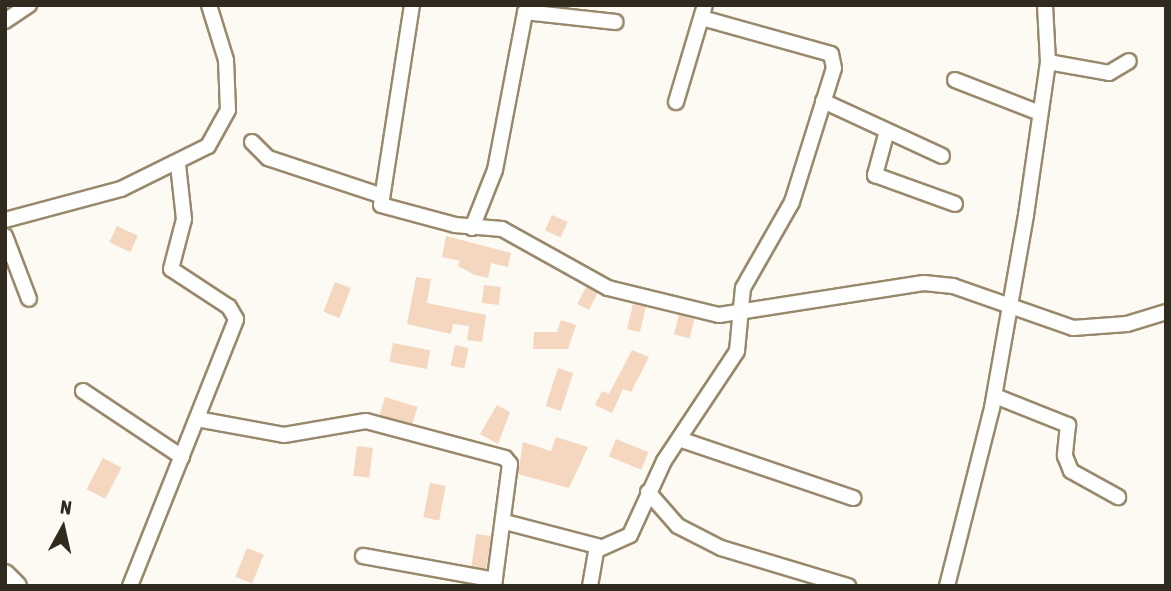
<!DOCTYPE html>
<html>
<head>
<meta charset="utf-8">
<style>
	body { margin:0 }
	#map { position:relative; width:1171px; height:591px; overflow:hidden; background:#fdfaf3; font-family:"Asap Condensed",sans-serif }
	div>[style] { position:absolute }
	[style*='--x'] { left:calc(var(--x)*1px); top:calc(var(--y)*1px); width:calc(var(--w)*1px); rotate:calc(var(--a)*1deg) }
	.building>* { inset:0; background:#f4d7be; transform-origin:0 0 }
	.roads { filter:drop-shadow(2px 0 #99896c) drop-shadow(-2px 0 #99896c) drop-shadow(0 2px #99896c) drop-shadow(0 -2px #99896c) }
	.minor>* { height:14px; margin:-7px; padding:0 7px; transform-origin:7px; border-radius:7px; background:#fff }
	.major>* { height:18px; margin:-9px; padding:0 9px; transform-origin:9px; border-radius:9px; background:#fff }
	span { translate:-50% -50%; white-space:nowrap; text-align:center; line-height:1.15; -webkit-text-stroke:5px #fdfaf3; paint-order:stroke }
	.frame { position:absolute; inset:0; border:7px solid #312a1e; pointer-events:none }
	.north { position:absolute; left:28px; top:493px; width:70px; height:70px; -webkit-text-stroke:5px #fdfaf3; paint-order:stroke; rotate:8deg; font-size:19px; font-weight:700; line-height:28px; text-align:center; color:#312a1e }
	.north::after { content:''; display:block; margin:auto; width:24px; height:32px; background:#312a1e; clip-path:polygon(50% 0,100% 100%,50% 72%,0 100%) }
</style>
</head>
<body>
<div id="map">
	<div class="building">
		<div style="left:552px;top:215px;width:17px;height:17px;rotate:24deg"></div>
		<div style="left:117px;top:226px;width:23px;height:18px;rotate:25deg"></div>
		<div style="clip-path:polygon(446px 236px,511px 253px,508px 267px,491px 263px,488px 278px,475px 275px,458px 266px,460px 261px,442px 257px)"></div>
		<div style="clip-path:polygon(416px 277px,431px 279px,427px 303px,486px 315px,482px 342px,467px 340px,469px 326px,453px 324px,451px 334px,407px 324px)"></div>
		<div style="left:335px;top:282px;width:17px;height:32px;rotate:21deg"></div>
		<div style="left:484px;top:285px;width:17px;height:18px;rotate:7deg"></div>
		<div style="left:586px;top:287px;width:13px;height:19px;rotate:27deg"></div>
		<div style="left:633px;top:304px;width:13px;height:26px;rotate:13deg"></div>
		<div style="left:679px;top:315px;width:16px;height:20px;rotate:15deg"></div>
		<div style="clip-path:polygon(561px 320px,576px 325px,568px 349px,533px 349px,534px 332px,557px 332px)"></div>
		<div style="left:393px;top:343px;width:38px;height:19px;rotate:11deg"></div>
		<div style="left:455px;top:345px;width:14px;height:21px;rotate:12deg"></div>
		<div style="clip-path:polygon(632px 350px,649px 357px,631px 392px,623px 389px,612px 413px,595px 405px,602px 391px,609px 394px)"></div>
		<div style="left:558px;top:368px;width:16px;height:40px;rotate:18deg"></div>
		<div style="left:385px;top:397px;width:34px;height:19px;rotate:17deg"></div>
		<div style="clip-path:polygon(497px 405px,510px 412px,498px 444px,480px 434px)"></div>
		<div style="clip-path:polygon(556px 437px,588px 447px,569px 488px,518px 474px,523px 442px,551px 451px)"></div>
		<div style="left:616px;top:439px;width:35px;height:19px;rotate:22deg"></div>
		<div style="left:357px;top:446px;width:16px;height:30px;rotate:7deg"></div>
		<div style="left:103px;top:458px;width:21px;height:35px;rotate:28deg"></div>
		<div style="left:430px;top:483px;width:16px;height:35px;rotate:11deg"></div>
		<div style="left:476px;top:534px;width:15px;height:33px;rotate:8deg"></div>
		<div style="left:247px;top:548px;width:18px;height:31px;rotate:22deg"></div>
	</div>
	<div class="roads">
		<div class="minor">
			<div style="--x:412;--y:5;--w:202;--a:98.8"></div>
			<div style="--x:381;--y:205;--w:77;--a:15.1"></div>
			<div style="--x:455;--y:225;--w:47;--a:4.9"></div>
			<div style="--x:502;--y:229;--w:121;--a:29.1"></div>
			<div style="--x:608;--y:288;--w:114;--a:13.7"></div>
			<div style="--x:719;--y:315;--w:207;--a:-8.9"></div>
			<div style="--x:924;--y:283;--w:29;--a:6"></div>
			<div style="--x:953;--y:286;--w:127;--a:19.3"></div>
			<div style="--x:1073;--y:328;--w:54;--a:-4.2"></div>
			<div style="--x:1127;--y:324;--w:41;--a:-17.1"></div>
			<div style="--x:5;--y:21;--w:29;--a:-34"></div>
			<div style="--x:1048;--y:62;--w:62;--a:10.2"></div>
			<div style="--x:1109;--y:73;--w:23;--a:-31"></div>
			<div style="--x:955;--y:80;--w:91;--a:21.2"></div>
			<div style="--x:823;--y:101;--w:131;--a:24.8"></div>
			<div style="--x:676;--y:102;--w:101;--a:-73.4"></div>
			<div style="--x:887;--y:131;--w:46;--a:105.3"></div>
			<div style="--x:875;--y:175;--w:85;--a:19.9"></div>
			<div style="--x:252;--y:142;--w:23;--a:45"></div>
			<div style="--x:268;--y:158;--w:118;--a:18.3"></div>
			<div style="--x:5;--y:220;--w:120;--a:-15"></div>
			<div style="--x:121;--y:189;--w:97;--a:-26.3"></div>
			<div style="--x:208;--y:146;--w:41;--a:-60.9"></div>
			<div style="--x:228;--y:110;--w:50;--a:-92.3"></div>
			<div style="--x:226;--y:60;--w:58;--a:-107.2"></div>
			<div style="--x:472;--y:228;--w:62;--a:-68.4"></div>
			<div style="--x:495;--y:170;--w:161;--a:-79.2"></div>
			<div style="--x:525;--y:12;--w:91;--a:6.3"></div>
			<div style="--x:5;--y:236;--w:67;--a:69.1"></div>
			<div style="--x:83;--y:391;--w:119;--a:33.7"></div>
			<div style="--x:995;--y:396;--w:79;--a:21.7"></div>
			<div style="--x:1068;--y:425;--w:31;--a:96"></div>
			<div style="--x:1065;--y:456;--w:16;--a:68"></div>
			<div style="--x:1071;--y:471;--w:54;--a:29"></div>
			<div style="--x:197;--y:419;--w:88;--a:10.4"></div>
			<div style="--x:284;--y:435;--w:83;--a:-9.7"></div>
			<div style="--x:366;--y:421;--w:144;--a:14.9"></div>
			<div style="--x:505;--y:458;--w:8;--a:50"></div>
			<div style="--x:510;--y:464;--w:123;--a:97.5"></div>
			<div style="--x:682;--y:440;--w:181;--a:18.7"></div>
			<div style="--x:648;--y:492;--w:45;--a:48.6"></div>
			<div style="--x:678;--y:526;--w:48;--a:27.1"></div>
			<div style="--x:721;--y:548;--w:133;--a:16.7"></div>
			<div style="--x:505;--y:522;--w:95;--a:14.6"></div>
			<div style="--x:597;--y:546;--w:41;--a:99.9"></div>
			<div style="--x:599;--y:549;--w:34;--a:-24"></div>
			<div style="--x:630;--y:535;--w:81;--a:-65.3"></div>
			<div style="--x:664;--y:461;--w:132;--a:-56.4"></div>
			<div style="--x:737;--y:351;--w:63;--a:-84.6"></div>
			<div style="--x:743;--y:288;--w:99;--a:-60.3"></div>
			<div style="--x:792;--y:202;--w:140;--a:-72.6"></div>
			<div style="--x:834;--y:68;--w:14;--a:-102"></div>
			<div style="--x:831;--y:54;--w:134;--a:-164.4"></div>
			<div style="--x:363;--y:556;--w:134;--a:10.3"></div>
			<div style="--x:130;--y:586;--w:287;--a:-68.3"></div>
			<div style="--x:236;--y:319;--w:14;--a:-120"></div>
			<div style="--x:229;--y:307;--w:69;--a:-146.8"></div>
			<div style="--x:171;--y:269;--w:52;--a:-75.4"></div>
			<div style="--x:184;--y:219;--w:54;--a:-96.3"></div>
			<div style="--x:947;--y:586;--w:184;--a:-75.8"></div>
			<div style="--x:992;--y:408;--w:196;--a:-80"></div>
			<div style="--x:1026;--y:215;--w:155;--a:-81.8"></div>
			<div style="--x:1048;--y:62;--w:57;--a:-93"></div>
		</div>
		<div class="major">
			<div style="--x:5;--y:574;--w:17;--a:45"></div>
		</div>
	</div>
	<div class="frame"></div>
	<div class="north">N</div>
</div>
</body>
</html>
